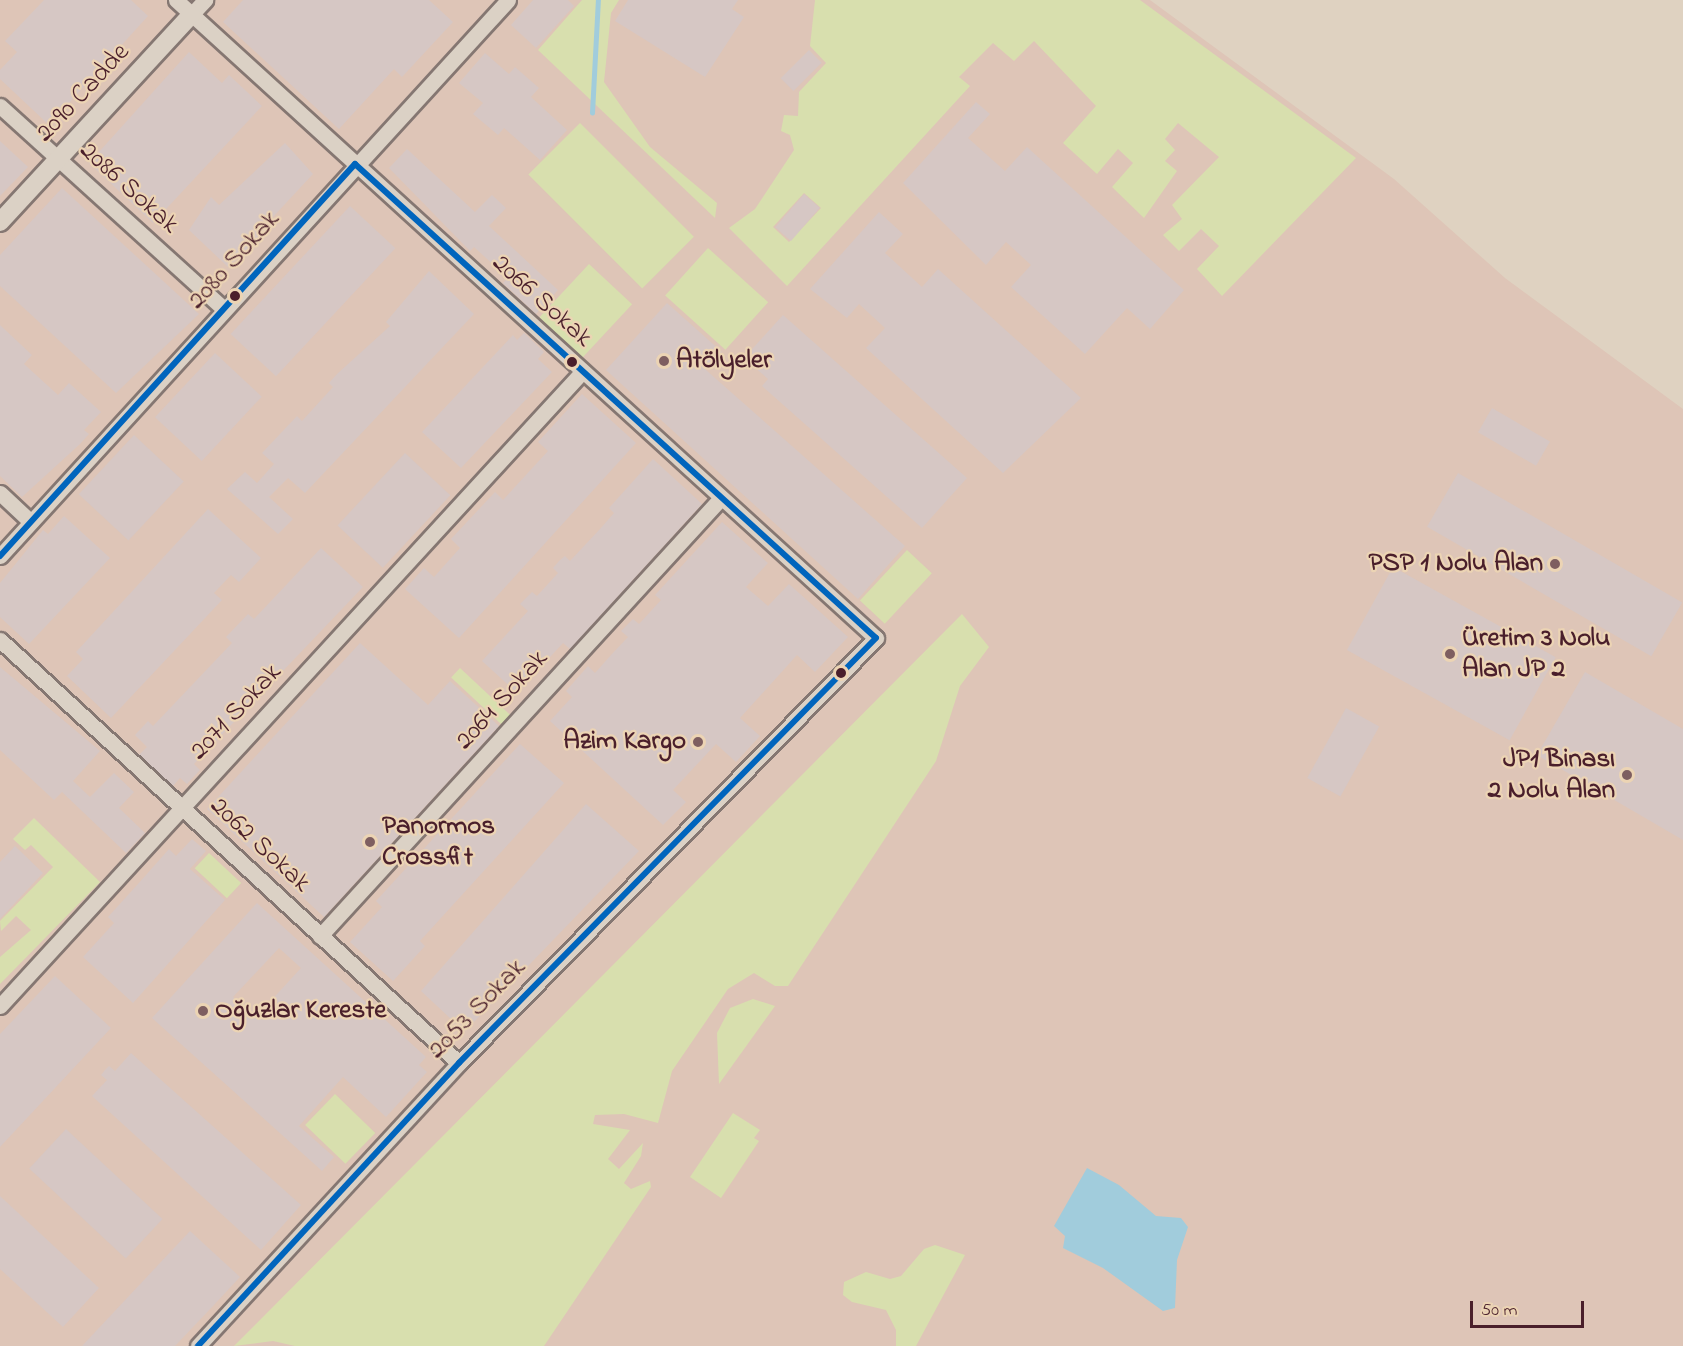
<!DOCTYPE html>
<html>
<head>
<meta charset="utf-8">
<style>
	body { margin:0 }
	#map { position:relative; width:1683px; height:1346px; overflow:hidden; background:#dfd2c1; font-family:"Indie Flower",sans-serif }
	div>[style] { position:absolute }
	[style*='--x'] { left:calc(var(--x)*1px); top:calc(var(--y)*1px); width:calc(var(--w)*1px); rotate:calc(var(--a)*1deg) }
	.built>* { inset:0; background:#dec5b7 }
	.green>* { inset:0; background:#d8dfae; transform-origin:0 0 }
	.water>* { inset:0; background:#a1ccdc }
	.stream>* { height:4.5px; margin:-2.25px; padding:0 2.25px; transform-origin:2.25px; border-radius:2.25px; background:#a1ccdc }
	.building>* { inset:0; background:#d6c7c4; transform-origin:0 0 }
	.roads { filter:drop-shadow(2px 0 #857772) drop-shadow(-2px 0 #857772) drop-shadow(0 2px #857772) drop-shadow(0 -2px #857772) }
	.minor>* { height:15px; margin:-7.5px; padding:0 7.5px; transform-origin:7.5px; border-radius:7.5px; background:#dbd1c5 }
	.tertiary>* { height:18px; margin:-9px; padding:0 9px; transform-origin:9px; border-radius:9px; background:#dbd1c5 }
	.bus-1>* { height:6px; margin:-3px; padding:0 3px; transform-origin:3px; border-radius:3px; background:#0065bd }
	.dots>* { width:16px; height:16px; translate:-50% -50%; box-sizing:border-box; border:3px solid #ecd4b4; border-radius:50% }
	span { translate:-50% -50%; white-space:nowrap; text-align:center; line-height:1.15; -webkit-text-stroke:4.5px #ecd4b4; paint-order:stroke }
	.street-label { font-size:27px; color:#4a1f2b }
	.poi-label { font-size:27px; color:#4a1f2b; font-weight:700 }
	.left { translate:0 -50%; text-align:left }
	.right { translate:-100% -50%; text-align:right }
	.scale { position:absolute; left:1470px; top:1301px; width:114px; height:27px; box-sizing:border-box; border:3px solid #4a1f2b; border-top:0; padding-left:8px; font-size:18px; line-height:21px; white-space:nowrap; color:#4a1f2b; -webkit-text-stroke:4px #ecd4b4; paint-order:stroke }
</style>
</head>
<body>
<div id="map">
	<div class="built">
		<div style="clip-path:polygon(0 0,1150px 0,1394px 179px,1505px 278px,1683px 409px,1683px 1346px,0 1346px)"></div>
	</div>
	<div class="green">
		<div style="clip-path:polygon(582px 0,619px 0,611px 13px,604px 82px,650px 147px,717px 203px,715px 218px,538px 50px)"></div>
		<div style="clip-path:polygon(evenodd,815px 0,1140px 0,1356px 158px,1222px 296px,1197px 269px,1219px 246px,1201px 229px,1179px 251px,1163px 235px,1182px 219px,1172px 205px,1219px 157px,1178px 123px,1165px 139px,1175px 150px,1165px 161px,1177px 171px,1144px 218px,1112px 187px,1133px 163px,1118px 149px,1097px 174px,1063px 143px,1096px 106px,1034px 41px,1014px 61px,993px 43px,959px 77px,970px 86px,787px 286px,729px 228px,755px 209px,794px 150px,790px 135px,781px 131px,784px 115px,798px 116px,799px 92px,826px 63px,810px 46px,815px 0,804px 193px,821px 208px,789px 242px,773px 227px,804px 193px)"></div>
		<div style="left:580px;top:123px;width:161px;height:73px;rotate:45deg"></div>
		<div style="left:708px;top:248px;width:81px;height:64px;rotate:42deg"></div>
		<div style="left:589px;top:264px;width:59px;height:73px;rotate:43deg"></div>
		<div style="left:907px;top:550px;width:34px;height:69px;rotate:43deg"></div>
		<div style="clip-path:polygon(962px 614px,989px 647px,960px 686px,936px 761px,788px 986px,775px 986px,754px 973px,728px 989px,672px 1071px,658px 1123px,624px 1114px,595px 1115px,593px 1124px,630px 1130px,608px 1159px,619px 1169px,643px 1143px,641px 1156px,624px 1183px,631px 1189px,650px 1181px,651px 1187px,544px 1346px,295px 1346px,273px 1341px,234px 1346px)"></div>
		<div style="left:460px;top:668px;width:69px;height:13px;rotate:43deg"></div>
		<div style="clip-path:polygon(34px 818px,100px 882px,0 984px,0 957px,31px 930px,16px 916px,1px 931px,0 921px,53px 867px,31px 845px,25px 850px,13px 839px)"></div>
		<div style="left:209px;top:853px;width:44px;height:21px;rotate:43deg"></div>
		<div style="clip-path:polygon(753px 999px,775px 1006px,719px 1084px,717px 1033px,730px 1008px)"></div>
		<div style="left:335px;top:1094px;width:56px;height:43px;rotate:44deg"></div>
		<div style="clip-path:polygon(733px 1113px,760px 1130px,754px 1138px,759px 1141px,721px 1198px,690px 1177px)"></div>
		<div style="clip-path:polygon(935px 1245px,965px 1255px,916px 1346px,896px 1346px,896px 1330px,886px 1310px,852px 1302px,843px 1295px,844px 1282px,866px 1272px,890px 1279px,901px 1276px,924px 1249px)"></div>
	</div>
	<div class="water">
		<div style="clip-path:polygon(1087px 1168px,1119px 1185px,1156px 1216px,1181px 1218px,1188px 1227px,1177px 1260px,1175px 1308px,1163px 1311px,1103px 1268px,1063px 1248px,1065px 1236px,1054px 1226px)"></div>
	</div>
	<div class="stream">
		<div style="--x:592;--y:113;--w:113;--a:-87"></div>
	</div>
	<div class="building">
		<div style="clip-path:polygon(44px 0,131px 0,148px 16px,49px 125px,0 79px,0 70px,17px 52px,5px 41px)"></div>
		<div style="clip-path:polygon(243px 0,429px 0,453px 22px,402px 77px,394px 69px,339px 129px,223px 22px)"></div>
		<div style="clip-path:polygon(533px 0,568px 0,574px 6px,536px 48px,511px 25px)"></div>
		<div style="clip-path:polygon(628px 0,738px 0,732px 9px,744px 17px,705px 77px,615px 21px)"></div>
		<div style="left:809px;top:50px;width:18px;height:40px;rotate:45deg"></div>
		<div style="clip-path:polygon(189px 52px,222px 83px,229px 75px,262px 106px,153px 223px,89px 163px)"></div>
		<div style="clip-path:polygon(485px 53px,509px 74px,515px 67px,539px 88px,531px 97px,567px 130px,540px 160px,504px 128px,498px 135px,473px 114px,483px 103px,459px 83px)"></div>
		<div style="clip-path:polygon(976px 102px,990px 114px,968px 138px,1005px 171px,1027px 147px,1184px 290px,1150px 329px,1127px 308px,1085px 354px,1011px 287px,1031px 265px,1006px 242px,986px 265px,903px 183px)"></div>
		<div style="clip-path:polygon(0 141px,28px 167px,0 196px)"></div>
		<div style="clip-path:polygon(285px 143px,313px 174px,272px 218px,276px 222px,271px 227px,228px 267px,189px 230px,211px 197px,219px 205px)"></div>
		<div style="clip-path:polygon(407px 149px,475px 212px,492px 195px,506px 208px,489px 226px,558px 290px,536px 314px,503px 283px,508px 278px,474px 247px,470px 251px,389px 168px)"></div>
		<div style="clip-path:polygon(62px 188px,199px 314px,116px 393px,0 286px,0 255px)"></div>
		<div style="left:804px;top:194px;width:21px;height:44px;rotate:41deg"></div>
		<div style="left:350px;top:206px;width:62px;height:175px;rotate:43deg"></div>
		<div style="clip-path:polygon(879px 212px,903px 234px,885px 253px,922px 287px,938px 269px,1081px 398px,1003px 473px,866px 348px,885px 328px,859px 304px,847px 318px,810px 289px)"></div>
		<div style="clip-path:polygon(429px 271px,474px 314px,305px 493px,288px 478px,269px 497px,293px 519px,278px 534px,227px 489px,245px 472px,257px 483px,274px 464px,262px 453px,297px 416px,302px 421px,333px 387px,329px 383px,337px 374px,390px 326px,386px 322px)"></div>
		<div style="clip-path:polygon(667px 303px,722px 352px,706px 370px,905px 546px,858px 599px,606px 370px)"></div>
		<div style="clip-path:polygon(783px 315px,967px 478px,922px 528px,762px 386px,768px 379px,744px 358px)"></div>
		<div style="clip-path:polygon(0 325px,32px 355px,24px 364px,58px 395px,69px 383px,101px 412px,84px 430px,89px 434px,80px 444px,22px 497px,0 476px)"></div>
		<div style="clip-path:polygon(524px 333px,544px 352px,538px 359px,552px 372px,461px 468px,422px 432px,513px 335px,517px 340px)"></div>
		<div style="left:215px;top:353px;width:64px;height:88px;rotate:43deg"></div>
		<div style="clip-path:polygon(582px 394px,636px 443px,459px 638px,405px 589px,424px 568px,434px 577px,460px 548px,451px 539px,495px 492px,503px 500px,548px 451px,538px 442px)"></div>
		<div style="left:1492px;top:408px;width:67px;height:28px;rotate:30deg"></div>
		<div style="left:134px;top:435px;width:68px;height:81px;rotate:43deg"></div>
		<div style="left:405px;top:453px;width:62px;height:99px;rotate:43deg"></div>
		<div style="clip-path:polygon(653px 459px,702px 504px,570px 649px,563px 643px,517px 693px,482px 661px,528px 611px,520px 604px,532px 592px,537px 596px,558px 573px,553px 568px,559px 561px,565px 556px,570px 561px,600px 529px,614px 513px,609px 508px)"></div>
		<div style="left:1458px;top:473px;width:259px;height:62px;rotate:30deg"></div>
		<div style="clip-path:polygon(208px 509px,261px 558px,239px 582px,231px 575px,214px 593px,222px 600px,111px 718px,67px 676px,83px 659px,76px 652px)"></div>
		<div style="clip-path:polygon(64px 516px,110px 558px,29px 644px,0 617px,0 583px,43px 530px,48px 534px)"></div>
		<div style="clip-path:polygon(722px 522px,768px 563px,746px 587px,768px 606px,789px 584px,848px 637px,815px 672px,797px 655px,740px 718px,760px 736px,736px 762px,716px 744px,673px 790px,686px 802px,663px 825px,550px 721px,572px 697px,566px 691px,588px 666px,595px 673px,611px 655px,628px 637px,621px 631px,633px 619px,639px 624px,661px 600px,655px 595px)"></div>
		<div style="clip-path:polygon(321px 548px,363px 587px,194px 764px,200px 770px,187px 784px,180px 778px,173px 786px,139px 755px,147px 747px,135px 735px,148px 721px,153px 726px,232px 643px,226px 637px,248px 614px,254px 619px)"></div>
		<div style="left:1393px;top:567px;width:186px;height:95px;rotate:29deg"></div>
		<div style="clip-path:polygon(360px 643px,428px 705px,450px 681px,499px 726px,324px 917px,207px 809px)"></div>
		<div style="clip-path:polygon(0 667px,100px 751px,73px 781px,90px 797px,114px 773px,134px 792px,119px 808px,145px 833px,126px 853px,62px 792px,54px 800px,0 750px)"></div>
		<div style="clip-path:polygon(1585px 672px,1683px 729px,1683px 840px,1537px 755px)"></div>
		<div style="left:1346px;top:708px;width:38px;height:80px;rotate:29deg"></div>
		<div style="clip-path:polygon(520px 744px,564px 783px,420px 941px,425px 946px,393px 981px,350px 942px,382px 907px,376px 901px)"></div>
		<div style="clip-path:polygon(586px 804px,639px 851px,470px 1026px,460px 1017px,451px 1019px,421px 991px)"></div>
		<div style="clip-path:polygon(192px 839px,206px 851px,190px 869px,225px 900px,133px 1003px,83px 957px,114px 923px,108px 917px,138px 884px,169px 849px,176px 856px)"></div>
		<div style="clip-path:polygon(15px 846px,43px 873px,0 919px,0 862px)"></div>
		<div style="clip-path:polygon(evenodd,257px 903px,426px 1057px,419px 1065px,427px 1072px,386px 1117px,343px 1077px,299px 1126px,334px 1157px,322px 1171px,152px 1018px,257px 903px,279px 948px,301px 968px,256px 1017px,233px 997px,279px 948px)"></div>
		<div style="clip-path:polygon(55px 976px,111px 1028px,0 1147px,0 1034px)"></div>
		<div style="clip-path:polygon(131px 1053px,301px 1205px,261px 1250px,92px 1096px,107px 1080px,101px 1075px,105px 1070px,109px 1066px,115px 1071px)"></div>
		<div style="left:66px;top:1129px;width:132px;height:54px;rotate:43deg"></div>
		<div style="clip-path:polygon(0 1196px,99px 1288px,63px 1327px,0 1269px)"></div>
		<div style="clip-path:polygon(190px 1231px,240px 1277px,213px 1306px,175px 1346px,82px 1346px)"></div>
	</div>
	<div class="roads">
		<div class="minor">
			<div style="--x:176;--y:0;--w:947;--a:42.35"></div>
			<div style="--x:876;--y:638;--w:595;--a:134.46"></div>
			<div style="--x:459;--y:1063;--w:385;--a:132.7"></div>
			<div style="--x:191;--y:15;--w:21;--a:-47"></div>
			<div style="--x:0;--y:106;--w:302;--a:42.2"></div>
			<div style="--x:0;--y:493;--w:42;--a:43.1"></div>
			<div style="--x:0;--y:556;--w:753;--a:-47.58"></div>
			<div style="--x:0;--y:640;--w:624;--a:42.66"></div>
			<div style="--x:320;--y:936;--w:594;--a:-47.53"></div>
			<div style="--x:0;--y:1006;--w:861;--a:-47.45"></div>
		</div>
		<div class="tertiary">
			<div style="--x:0;--y:222;--w:282;--a:-47.3"></div>
		</div>
	</div>
	<div class="bus-1">
		<div style="--x:0;--y:556;--w:529;--a:-47.84"></div>
		<div style="--x:355;--y:164;--w:704;--a:42.3"></div>
		<div style="--x:876;--y:638;--w:595;--a:134.46"></div>
		<div style="--x:459;--y:1063;--w:385;--a:132.7"></div>
	</div>
	<div class="dots">
		<div style="left:235px;top:296px;background:#4a1f2b"></div>
		<div style="left:664px;top:361px;background:#7e5e60"></div>
		<div style="left:572px;top:362px;background:#4a1f2b"></div>
		<div style="left:1555px;top:564px;background:#7e5e60"></div>
		<div style="left:1450px;top:654px;background:#7e5e60"></div>
		<div style="left:841px;top:673px;background:#4a1f2b"></div>
		<div style="left:698px;top:742px;background:#7e5e60"></div>
		<div style="left:1627px;top:775px;background:#7e5e60"></div>
		<div style="left:370px;top:842px;background:#7e5e60"></div>
		<div style="left:203px;top:1011px;background:#7e5e60"></div>
	</div>
	<div class="street-label">
		<span style="left:83px;top:93px;rotate:-47deg">2090 Cadde</span>
		<span style="left:129px;top:188px;rotate:42deg">2086 Sokak</span>
		<span style="left:234px;top:260px;rotate:-48deg">2080 Sokak</span>
		<span style="left:542px;top:301px;rotate:42deg">2066 Sokak</span>
		<span style="left:502px;top:700px;rotate:-48deg">2064 Sokak</span>
		<span style="left:236px;top:712px;rotate:-47deg">2071 Sokak</span>
		<span style="left:260px;top:845px;rotate:43deg">2062 Sokak</span>
		<span style="left:477px;top:1009px;rotate:-46deg">2053 Sokak</span>
	</div>
	<div class="poi-label">
		<span class="left" style="left:676px;top:361px">Atölyeler</span>
		<span class="right" style="left:1543px;top:564px">PSP 1 Nolu Alan</span>
		<span class="left" style="left:1462px;top:654px">Üretim 3 Nolu<br>Alan JP 2</span>
		<span class="right" style="left:686px;top:742px">Azim Kargo</span>
		<span class="right" style="left:1615px;top:775px">JP1 Binası<br>2 Nolu Alan</span>
		<span class="left" style="left:382px;top:842px">Panormos<br>Crossfit</span>
		<span class="left" style="left:215px;top:1011px">Oğuzlar Kereste</span>
	</div>
	<div class="scale">50 m</div>
</div>
</body>
</html>
